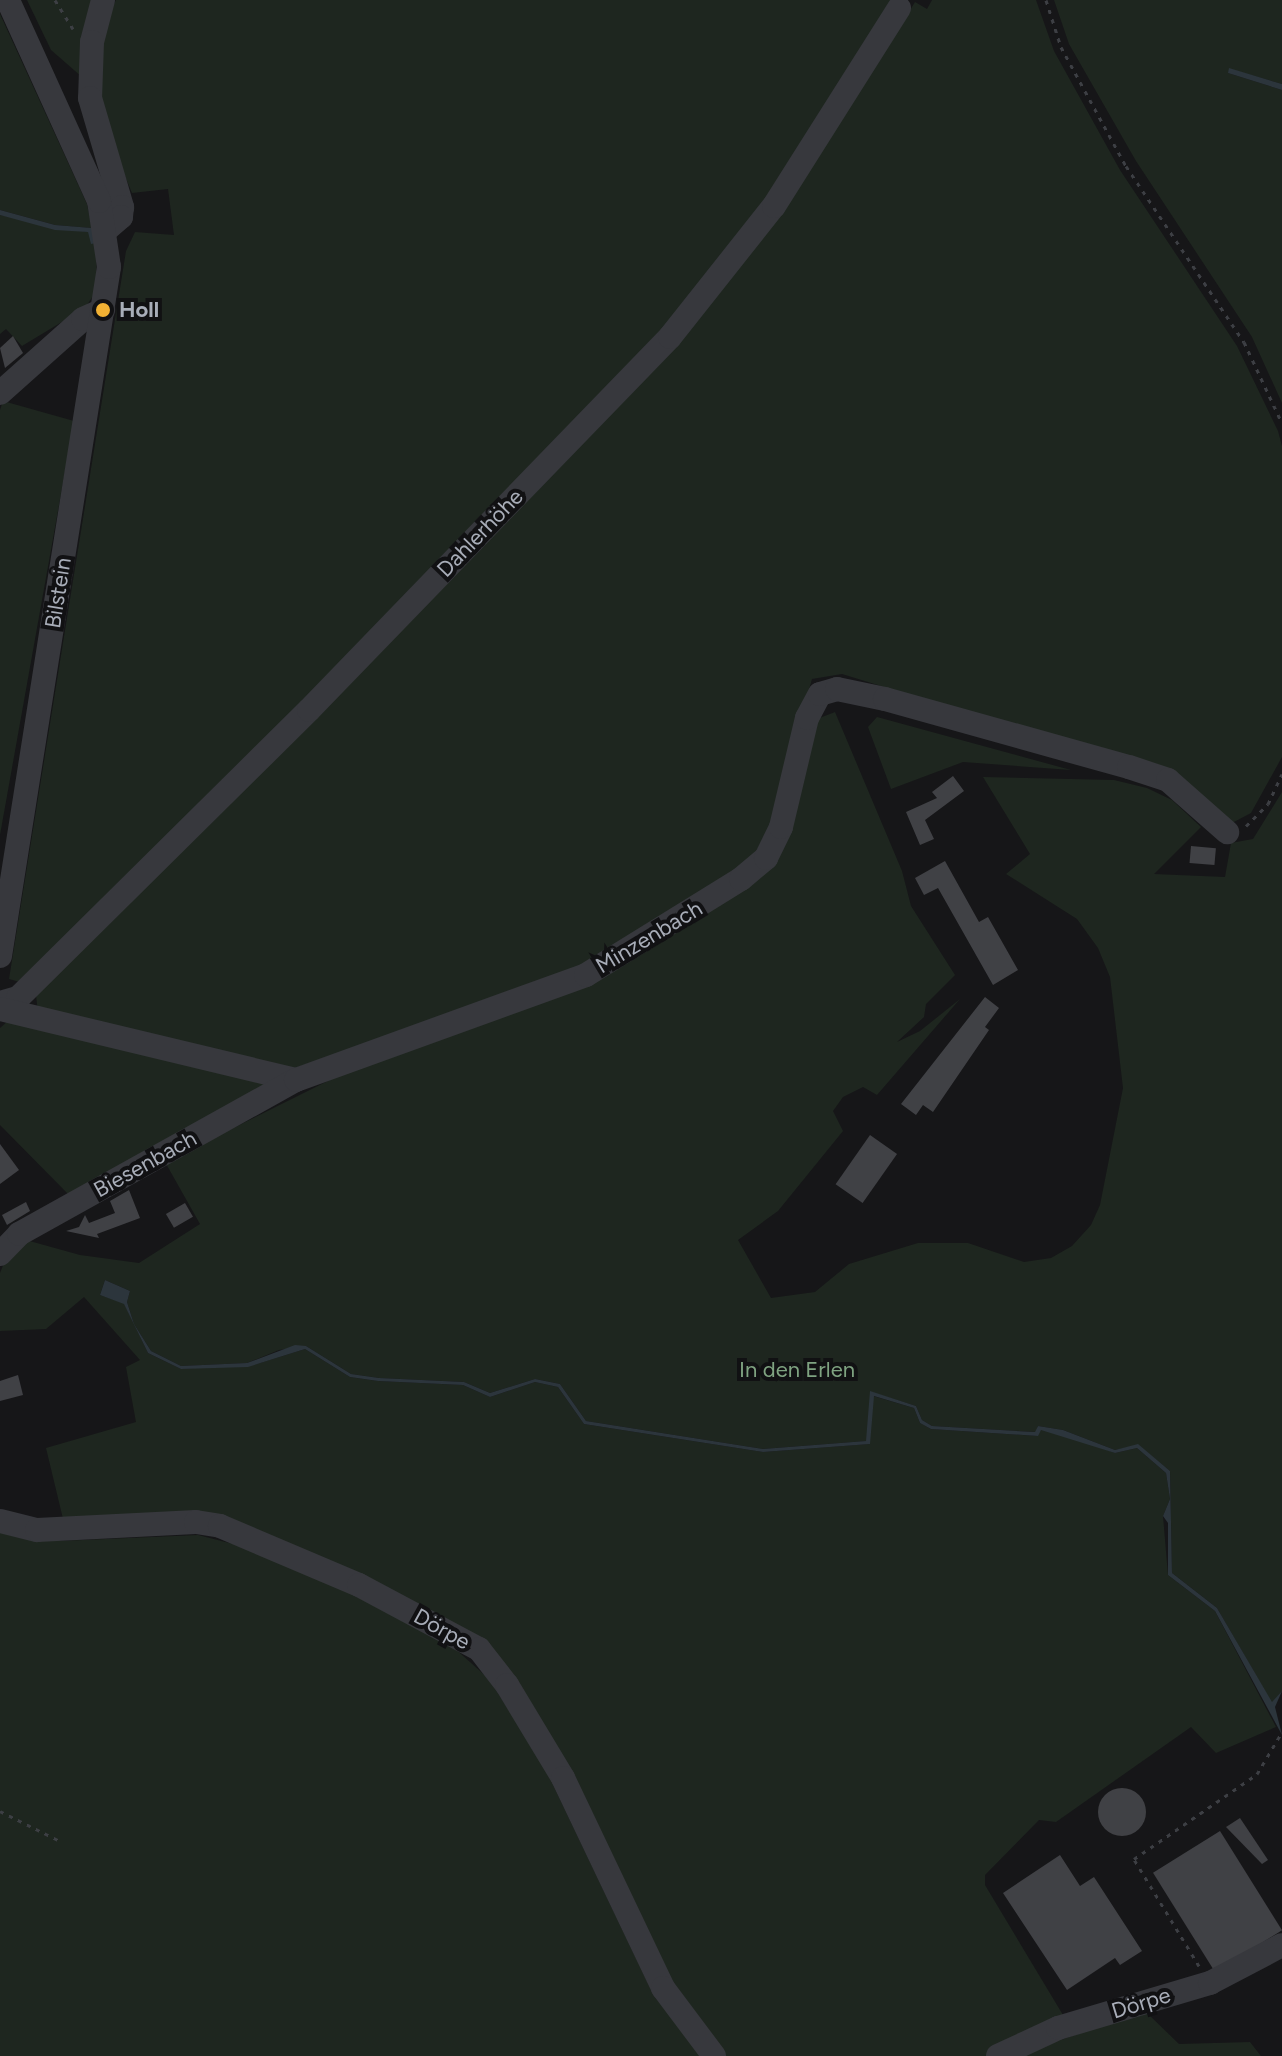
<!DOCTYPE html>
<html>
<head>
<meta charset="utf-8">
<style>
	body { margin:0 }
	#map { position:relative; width:1282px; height:2056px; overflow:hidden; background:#161618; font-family:Figtree,sans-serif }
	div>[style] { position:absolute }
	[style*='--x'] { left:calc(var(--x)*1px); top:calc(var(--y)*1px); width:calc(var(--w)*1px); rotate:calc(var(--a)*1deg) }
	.green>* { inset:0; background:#1e261f }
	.water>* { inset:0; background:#2c353c }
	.building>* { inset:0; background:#404145; transform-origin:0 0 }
	.round { border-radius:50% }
	.path>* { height:3px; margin-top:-1.5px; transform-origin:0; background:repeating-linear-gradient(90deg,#3d3f44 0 4px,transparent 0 10px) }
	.minor>* { height:24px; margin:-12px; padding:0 12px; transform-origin:12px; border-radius:12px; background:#37383d }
	.dots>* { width:22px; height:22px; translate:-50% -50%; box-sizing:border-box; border:4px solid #111113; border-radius:50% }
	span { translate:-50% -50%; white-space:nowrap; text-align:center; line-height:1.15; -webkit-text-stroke:8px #111113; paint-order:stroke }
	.poi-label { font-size:22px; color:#a8adb8; font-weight:700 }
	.left { translate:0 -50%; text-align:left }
	.street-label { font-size:22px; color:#a8adb8 }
	.park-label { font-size:22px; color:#7fa381 }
</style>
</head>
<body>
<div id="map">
	<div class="green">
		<div style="clip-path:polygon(27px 0,95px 0,82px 77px,51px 50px)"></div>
		<div style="clip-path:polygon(116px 0,897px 0,766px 201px,665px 326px,302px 706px,23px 983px,9px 979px,126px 251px,135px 232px,174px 235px,168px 189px,132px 193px,102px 121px,98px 77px,104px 24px)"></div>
		<div style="clip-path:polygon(932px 0,1036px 0,1054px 51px,1120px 170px,1237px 346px,1278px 431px,1282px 446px,1282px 757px,1251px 813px,1232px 823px,1077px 746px,842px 674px,812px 679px,770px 826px,752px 859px,563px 977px,292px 1069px,38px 1013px,36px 995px,682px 340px,882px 56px,915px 2px,927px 9px)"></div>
		<div style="clip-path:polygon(1054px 0,1282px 0,1282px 84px,1230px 69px,1228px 73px,1282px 90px,1282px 403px,1252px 337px,1136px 161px,1069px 44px)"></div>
		<div style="clip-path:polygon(0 14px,87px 204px,92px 228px,55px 225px,0 210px)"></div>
		<div style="clip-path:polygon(0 215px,88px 232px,96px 243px,97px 290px,85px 308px,22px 346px,6px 329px,0 334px)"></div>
		<div style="clip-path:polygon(3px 401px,74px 421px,0 835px,0 410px)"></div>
		<div style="clip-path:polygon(835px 712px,902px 871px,911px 906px,955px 975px,926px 1004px,924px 1017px,897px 1042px,920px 1031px,960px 999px,877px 1095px,863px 1087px,843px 1097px,833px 1111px,843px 1131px,778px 1211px,738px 1240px,771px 1298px,815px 1292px,849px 1264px,918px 1243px,968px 1243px,1024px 1262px,1051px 1258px,1072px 1246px,1091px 1225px,1100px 1205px,1123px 1088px,1110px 977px,1098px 948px,1077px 919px,1006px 874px,1030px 854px,983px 777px,1114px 780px,1147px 788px,1172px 800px,1201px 827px,1154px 874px,1225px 877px,1231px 843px,1253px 839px,1282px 792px,1282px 1691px,1272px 1703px,1217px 1608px,1172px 1573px,1170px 1471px,1138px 1445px,1115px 1450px,1063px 1430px,1038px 1426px,1036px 1432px,932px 1426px,922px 1420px,916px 1406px,871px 1392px,867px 1441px,763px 1449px,586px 1421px,560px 1384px,535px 1379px,490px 1393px,464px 1382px,379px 1378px,351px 1374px,306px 1346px,279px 1350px,247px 1363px,181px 1366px,151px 1351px,134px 1324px,127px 1302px,130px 1291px,105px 1280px,100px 1295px,124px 1303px,148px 1353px,181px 1369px,260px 1363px,305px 1349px,350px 1377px,378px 1381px,463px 1385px,490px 1397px,535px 1382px,558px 1387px,584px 1424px,763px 1452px,869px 1444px,873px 1396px,914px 1408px,920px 1423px,931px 1429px,1037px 1436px,1040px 1429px,1062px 1433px,1115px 1453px,1137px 1448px,1166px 1473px,1170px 1499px,1163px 1516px,1168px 1575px,1215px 1611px,1276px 1727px,1216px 1753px,1191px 1727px,1056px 1822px,1039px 1820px,985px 1875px,985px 1885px,1066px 2020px,987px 2056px,725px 2056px,669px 1988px,505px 1668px,229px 1520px,64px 1523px,46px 1448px,136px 1422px,126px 1367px,140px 1360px,84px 1297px,46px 1329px,0 1331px,0 1273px,6px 1258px,26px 1240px,80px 1255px,139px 1263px,200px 1224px,165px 1162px,370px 1060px,587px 983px,774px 862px,817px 719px)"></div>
		<div style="clip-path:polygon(877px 717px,1071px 770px,963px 762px,891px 789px,868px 727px)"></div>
		<div style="clip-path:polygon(10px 1019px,273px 1086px,69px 1195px,0 1125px,0 1028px)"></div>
		<div style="clip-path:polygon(0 1530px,60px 1541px,198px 1535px,241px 1546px,336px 1586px,452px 1646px,489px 1679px,544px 1766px,654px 1996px,702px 2056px,0 2056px)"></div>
		<div style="clip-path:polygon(1145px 2011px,1179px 2044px,1250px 2042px,1261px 2056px,1014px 2056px)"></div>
	</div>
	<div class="water">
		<div style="clip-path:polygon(1229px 68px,1282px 84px,1282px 90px,1228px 73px)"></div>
		<div style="clip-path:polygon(0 210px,55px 225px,92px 228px,96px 243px,91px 244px,88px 232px,55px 230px,0 215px)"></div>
		<div style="clip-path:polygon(105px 1280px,130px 1291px,127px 1302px,134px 1324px,151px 1351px,181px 1366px,247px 1363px,295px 1345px,306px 1346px,351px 1374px,379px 1378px,464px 1382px,490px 1393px,535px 1379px,560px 1384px,586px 1421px,763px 1449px,866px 1441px,870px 1391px,916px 1406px,922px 1420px,932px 1426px,1035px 1432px,1038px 1426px,1063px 1430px,1115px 1450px,1138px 1444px,1170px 1471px,1172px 1573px,1217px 1608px,1272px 1702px,1282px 1691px,1275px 1707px,1282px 1735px,1215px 1611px,1168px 1575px,1168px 1523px,1163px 1516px,1170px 1499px,1166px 1473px,1137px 1448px,1115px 1453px,1041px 1430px,1038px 1436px,931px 1429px,920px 1423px,914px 1408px,874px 1396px,870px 1444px,763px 1452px,584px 1424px,558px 1387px,535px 1382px,490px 1397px,463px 1385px,378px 1381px,350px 1377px,305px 1349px,248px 1367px,181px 1369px,148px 1353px,124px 1304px,100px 1295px)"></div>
	</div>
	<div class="building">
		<div style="clip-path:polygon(13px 336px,23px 353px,5px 368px,0 348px)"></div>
		<div style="clip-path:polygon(953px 776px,964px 791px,925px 820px,934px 839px,920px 845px,906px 812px,937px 798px,932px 792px)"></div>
		<div style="left:1191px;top:846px;width:25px;height:17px;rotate:5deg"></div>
		<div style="clip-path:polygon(945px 861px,979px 922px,988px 917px,1018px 970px,993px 985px,938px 888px,924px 895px,915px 878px)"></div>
		<div style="clip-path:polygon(985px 997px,999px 1008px,985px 1027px,989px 1030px,933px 1112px,923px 1105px,916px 1115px,901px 1104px)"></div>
		<div style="left:870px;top:1135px;width:33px;height:60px;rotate:35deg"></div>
		<div style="clip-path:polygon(0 1144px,19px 1170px,0 1184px)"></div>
		<div style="clip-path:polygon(129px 1190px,140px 1218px,97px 1234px,99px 1238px,66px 1231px,79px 1227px,85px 1215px,89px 1223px,115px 1213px,110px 1201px)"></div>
		<div style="clip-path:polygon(26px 1202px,30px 1211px,7px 1225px,2px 1215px)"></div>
		<div style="left:185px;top:1203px;width:16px;height:22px;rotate:60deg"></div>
		<div style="clip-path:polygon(18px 1375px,23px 1395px,0 1401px,0 1381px)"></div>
		<div class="round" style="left:1098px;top:1788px;width:48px;height:48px"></div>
		<div style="clip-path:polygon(1240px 1818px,1268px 1860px,1262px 1864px,1226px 1827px)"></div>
		<div style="left:1220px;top:1831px;width:117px;height:79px;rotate:58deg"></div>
		<div style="clip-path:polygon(1060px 1855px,1080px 1886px,1094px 1877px,1142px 1951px,1120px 1965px,1115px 1958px,1067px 1990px,1003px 1893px)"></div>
	</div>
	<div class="path">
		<div style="--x:55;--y:0;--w:34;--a:58"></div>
		<div style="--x:1046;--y:0;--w:49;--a:72.3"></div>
		<div style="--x:1061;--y:47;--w:136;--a:61.4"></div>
		<div style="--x:1126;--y:166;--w:212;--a:56.2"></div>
		<div style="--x:1244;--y:342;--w:89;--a:64.9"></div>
		<div style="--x:1246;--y:826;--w:31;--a:-45"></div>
		<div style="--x:1268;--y:804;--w:33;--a:-65"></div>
		<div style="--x:0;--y:1811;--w:67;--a:26.6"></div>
		<div style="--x:1199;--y:1966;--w:125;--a:-121.3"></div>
		<div style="--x:1134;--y:1859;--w:150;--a:-34.6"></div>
		<div style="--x:1257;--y:1774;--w:49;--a:-59.2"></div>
	</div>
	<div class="minor">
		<div style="--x:103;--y:0;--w:43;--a:104.7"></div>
		<div style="--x:92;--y:42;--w:56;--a:92"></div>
		<div style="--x:90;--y:98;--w:114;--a:73.6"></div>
		<div style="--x:122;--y:207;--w:10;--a:96"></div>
		<div style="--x:121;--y:217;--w:18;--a:139"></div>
		<div style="--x:0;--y:393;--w:111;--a:-41.7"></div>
		<div style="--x:83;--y:319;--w:22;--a:-24"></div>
		<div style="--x:0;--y:956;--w:698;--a:-81.01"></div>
		<div style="--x:109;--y:267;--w:67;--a:-98.6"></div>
		<div style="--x:99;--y:201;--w:221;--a:-114.4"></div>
		<div style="--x:0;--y:1003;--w:19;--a:-16"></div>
		<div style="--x:18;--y:998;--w:409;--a:-44.7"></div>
		<div style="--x:309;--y:710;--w:519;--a:-45.94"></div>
		<div style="--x:670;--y:337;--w:167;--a:-51.6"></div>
		<div style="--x:774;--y:206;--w:234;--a:-57.7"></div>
		<div style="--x:0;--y:1009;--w:304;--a:13.5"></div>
		<div style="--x:0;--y:1254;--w:28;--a:-46"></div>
		<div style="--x:19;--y:1234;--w:317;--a:-29.1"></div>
		<div style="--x:296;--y:1080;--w:308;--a:-19.9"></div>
		<div style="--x:586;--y:975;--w:182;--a:-31.8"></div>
		<div style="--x:741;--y:879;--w:33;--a:-40"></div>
		<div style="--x:766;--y:858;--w:34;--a:-64"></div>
		<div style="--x:781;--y:827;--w:112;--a:-76.6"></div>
		<div style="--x:807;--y:718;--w:27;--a:-62"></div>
		<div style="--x:820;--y:694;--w:18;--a:-16"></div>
		<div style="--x:837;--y:689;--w:49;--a:11.8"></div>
		<div style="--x:885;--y:699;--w:253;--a:15.6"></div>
		<div style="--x:1129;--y:767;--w:41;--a:18.4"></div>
		<div style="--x:1168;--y:780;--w:79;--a:41.4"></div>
		<div style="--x:0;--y:1521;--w:38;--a:14"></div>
		<div style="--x:37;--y:1530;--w:159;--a:-2.9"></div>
		<div style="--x:196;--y:1522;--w:24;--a:9"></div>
		<div style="--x:220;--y:1526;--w:151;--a:23"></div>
		<div style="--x:359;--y:1585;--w:136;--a:28.1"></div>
		<div style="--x:479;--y:1649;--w:46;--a:52.1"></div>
		<div style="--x:507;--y:1685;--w:109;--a:58.9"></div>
		<div style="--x:563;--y:1778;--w:233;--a:64.5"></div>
		<div style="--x:663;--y:1988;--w:85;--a:53.1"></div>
		<div style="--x:998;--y:2056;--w:66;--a:-25"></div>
		<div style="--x:1058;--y:2028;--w:159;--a:-16.5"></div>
		<div style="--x:1210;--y:1983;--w:81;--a:-27.8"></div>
	</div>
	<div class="dots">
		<div style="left:103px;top:310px;background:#f2b134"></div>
	</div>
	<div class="poi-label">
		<span class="left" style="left:119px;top:310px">Holl</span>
	</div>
	<div class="street-label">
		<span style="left:480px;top:533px;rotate:-46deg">Dahlerhöhe</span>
		<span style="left:58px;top:593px;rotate:-81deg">Bilstein</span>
		<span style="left:649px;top:937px;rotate:-31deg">Minzenbach</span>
		<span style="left:145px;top:1164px;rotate:-29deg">Biesenbach</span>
		<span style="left:442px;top:1629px;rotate:29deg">Dörpe</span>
		<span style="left:1141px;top:2003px;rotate:-17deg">Dörpe</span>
	</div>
	<div class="park-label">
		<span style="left:797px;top:1370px">In den Erlen</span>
	</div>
</div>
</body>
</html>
